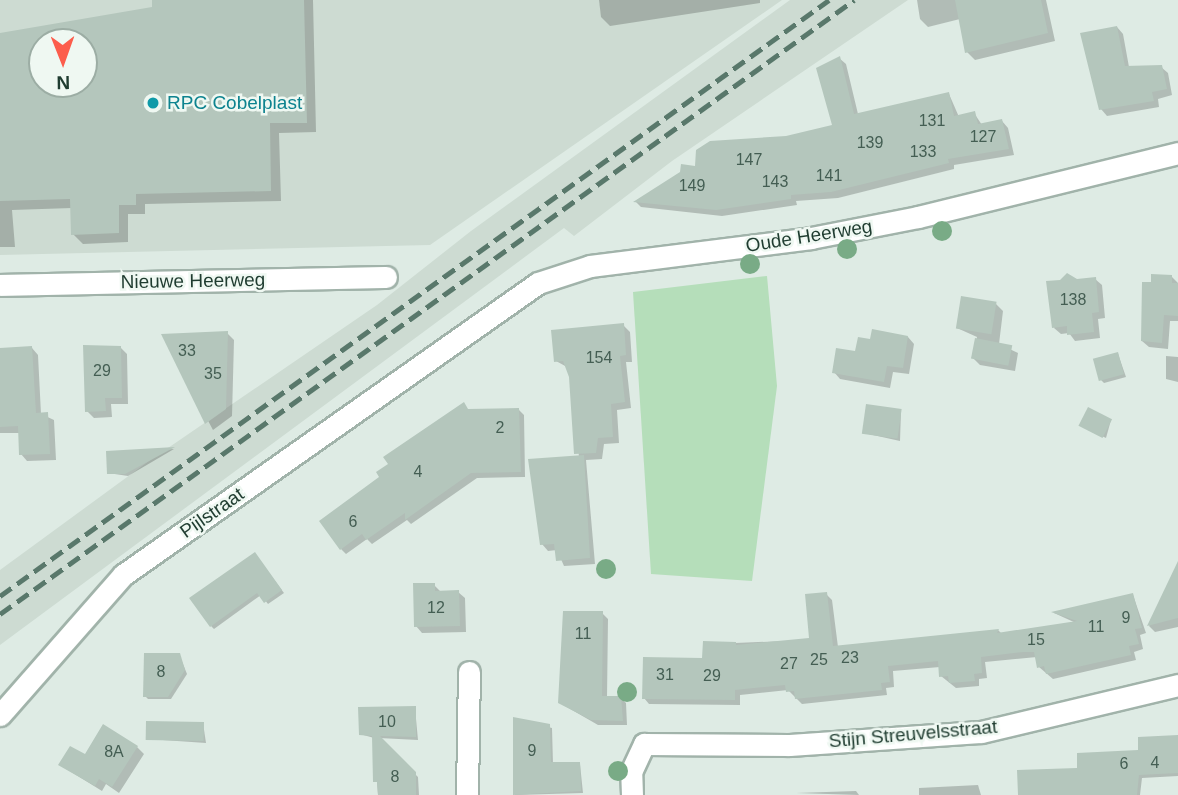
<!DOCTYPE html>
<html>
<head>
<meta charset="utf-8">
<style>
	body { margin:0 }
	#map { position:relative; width:1178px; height:795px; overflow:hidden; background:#deebe4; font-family:Arial,sans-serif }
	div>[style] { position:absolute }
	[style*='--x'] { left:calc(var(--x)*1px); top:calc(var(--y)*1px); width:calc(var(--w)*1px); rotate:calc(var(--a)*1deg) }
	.built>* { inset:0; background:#cddbd2 }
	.green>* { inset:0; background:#b5deba }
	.shadow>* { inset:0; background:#0003 }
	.building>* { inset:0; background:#b4c6bc; transform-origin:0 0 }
	.roads { filter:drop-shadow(2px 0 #a1b3aa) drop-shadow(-2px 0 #a1b3aa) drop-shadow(0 2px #a1b3aa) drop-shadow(0 -2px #a1b3aa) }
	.minor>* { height:21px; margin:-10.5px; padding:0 10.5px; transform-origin:10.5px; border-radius:10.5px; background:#fff }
	.rail>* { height:5px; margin-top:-2.5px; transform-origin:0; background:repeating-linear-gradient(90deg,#59786b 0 14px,transparent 0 21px) }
	.trees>* { width:20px; height:20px; margin:-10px; border-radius:50%; background:#79ab86 }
	.dots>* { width:19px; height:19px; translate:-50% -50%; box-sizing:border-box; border:4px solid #eff8f2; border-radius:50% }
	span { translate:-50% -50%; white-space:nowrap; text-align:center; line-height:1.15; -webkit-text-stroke:5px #eff8f2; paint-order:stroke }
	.number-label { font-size:16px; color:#445e53 }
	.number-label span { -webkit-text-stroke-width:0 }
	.culture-label { font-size:19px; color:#0d838f }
	.left { translate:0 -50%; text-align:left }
	.street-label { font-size:19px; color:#1f3c30 }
	.north { position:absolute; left:28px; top:28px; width:70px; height:70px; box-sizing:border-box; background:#eff8f2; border:2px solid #9cada4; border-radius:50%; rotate:179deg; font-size:19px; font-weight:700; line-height:28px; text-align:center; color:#1f3c30 }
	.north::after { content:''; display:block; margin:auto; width:24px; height:32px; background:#fc5d4c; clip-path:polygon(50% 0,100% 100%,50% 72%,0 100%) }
</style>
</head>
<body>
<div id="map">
	<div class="built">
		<div style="clip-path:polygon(evenodd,0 0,782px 0,430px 245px,0 255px,0 0,42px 42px,84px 42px,84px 84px,42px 84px,42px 42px)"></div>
		<div style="clip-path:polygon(790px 0,908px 0,672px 161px,574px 236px,564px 228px,0 645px,0 570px,149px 461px,377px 305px,471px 231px)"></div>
	</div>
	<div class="green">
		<div style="clip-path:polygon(767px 276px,777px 386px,752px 581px,651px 574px,633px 292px)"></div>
	</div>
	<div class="shadow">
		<div style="clip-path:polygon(evenodd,153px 0,313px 0,316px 132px,279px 133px,281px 201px,145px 204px,145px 214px,128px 214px,128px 242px,83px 244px,73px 234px,72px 208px,12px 210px,15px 247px,0 247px,0 35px,153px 9px,153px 0,42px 42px,84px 42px,84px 84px,42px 84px,42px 42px)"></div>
		<div style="clip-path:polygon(599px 0,760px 0,760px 3px,610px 26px,601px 17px)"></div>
		<div style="clip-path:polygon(917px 0,1046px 0,1055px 41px,975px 60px,967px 52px,960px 19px,928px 27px,920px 19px)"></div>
		<div style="clip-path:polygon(1117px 27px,1123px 34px,1129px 67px,1161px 67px,1168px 73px,1172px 95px,1158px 99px,1159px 107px,1107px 116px,1101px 109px)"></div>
		<div style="clip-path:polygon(839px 58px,846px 64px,858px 114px,949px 94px,959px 117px,974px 113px,982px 125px,1002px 121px,1008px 128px,1014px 155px,954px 165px,954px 169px,838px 198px,796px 201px,797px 205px,722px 216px,641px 207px,636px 202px,696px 167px,834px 126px)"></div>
		<div style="clip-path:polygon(1172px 277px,1178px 283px,1178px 321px,1170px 321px,1168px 349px,1149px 347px,1142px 341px)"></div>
		<div style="clip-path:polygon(1095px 279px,1102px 285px,1105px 318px,1098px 319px,1100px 338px,1075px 341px,1069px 333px,1061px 334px,1054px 328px,1076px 280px)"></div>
		<div style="clip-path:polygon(996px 304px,1003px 311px,999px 344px,1018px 353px,1015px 371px,980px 365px,973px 358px,977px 337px,957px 328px)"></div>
		<div style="clip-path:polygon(623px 325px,630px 332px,632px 362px,626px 362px,631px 408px,617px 410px,619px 443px,604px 444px,602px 459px,586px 460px,595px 564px,564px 566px,557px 550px,548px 551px,542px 544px,579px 457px,571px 377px,567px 367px,556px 361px)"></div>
		<div style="clip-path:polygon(227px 333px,234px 340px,232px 416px,213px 430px,163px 336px)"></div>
		<div style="clip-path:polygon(908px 337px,914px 344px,909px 374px,893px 372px,890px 388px,840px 379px,834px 372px,872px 341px)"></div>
		<div style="clip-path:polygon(120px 347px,127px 354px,128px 404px,111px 404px,112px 417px,94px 418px,87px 411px)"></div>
		<div style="clip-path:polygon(32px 348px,38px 355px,41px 414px,54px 420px,56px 460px,27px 461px,21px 454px,20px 433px,0 433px,0 350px)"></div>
		<div style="clip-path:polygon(1118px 354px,1126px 377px,1104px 383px,1101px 380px)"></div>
		<div style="clip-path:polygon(1166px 356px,1178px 357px,1178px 382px,1166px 379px)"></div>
		<div style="clip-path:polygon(463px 404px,469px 411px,519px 410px,524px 415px,525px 477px,477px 478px,411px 524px,407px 520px,372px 544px,367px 539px,346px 554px,341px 549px,390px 465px)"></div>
		<div style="clip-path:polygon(901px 411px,900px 441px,864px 433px)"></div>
		<div style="clip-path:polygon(1111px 420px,1106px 438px,1083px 427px)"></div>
		<div style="clip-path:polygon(174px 449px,128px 476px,108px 473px,108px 453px)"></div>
		<div style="clip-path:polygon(257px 557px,284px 593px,268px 604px,261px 595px,214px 629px,211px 626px)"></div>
		<div style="clip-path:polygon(1178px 581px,1178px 627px,1155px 632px,1149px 626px,1170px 583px)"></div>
		<div style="clip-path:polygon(434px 585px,441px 592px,458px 592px,465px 598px,466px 632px,422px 633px,416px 626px)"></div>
		<div style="clip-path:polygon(826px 594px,832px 600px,838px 647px,998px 630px,1002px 634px,1076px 623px,1054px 613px,1133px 595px,1146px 633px,1140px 635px,1143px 649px,1134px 652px,1136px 660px,1053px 679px,1039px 667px,1037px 657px,985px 662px,987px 678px,979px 679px,979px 686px,956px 688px,941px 676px,940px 667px,893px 671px,894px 687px,886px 688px,887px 695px,802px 704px,788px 690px,740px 695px,740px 705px,649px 704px,644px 698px,735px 643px,811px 640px)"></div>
		<div style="clip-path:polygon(602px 613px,608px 619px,607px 698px,620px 697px,626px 703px,627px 725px,598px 725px,560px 703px)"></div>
		<div style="clip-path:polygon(179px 654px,187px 674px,171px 699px,148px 699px,145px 696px)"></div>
		<div style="clip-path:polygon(415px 708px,418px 740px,379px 738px,418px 777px,419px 795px,378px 795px,374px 738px,360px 734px)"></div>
		<div style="clip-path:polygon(514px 719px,552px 728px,553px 764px,580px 764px,583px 793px,515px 795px)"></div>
		<div style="clip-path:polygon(203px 723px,206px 743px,148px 739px)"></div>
		<div style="clip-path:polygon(1178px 737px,1178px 776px,1142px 778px,1140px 795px,1020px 795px)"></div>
		<div style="clip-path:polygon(137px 747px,144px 754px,119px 793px,106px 784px,102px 791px,60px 765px)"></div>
		<div style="clip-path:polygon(978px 785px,981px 795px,919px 795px,919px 788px)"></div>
		<div style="clip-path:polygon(856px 791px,859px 795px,796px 793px)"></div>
	</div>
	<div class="building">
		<div style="clip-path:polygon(evenodd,152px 0,304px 0,307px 123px,270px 123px,271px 191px,136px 194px,136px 205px,119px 205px,119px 233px,71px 235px,70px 199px,0 201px,0 33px,152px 7px,152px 0,42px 42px,84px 42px,84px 84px,42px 84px,42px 42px)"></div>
		<div style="clip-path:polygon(955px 0,1041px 0,1048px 33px,965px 53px)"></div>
		<div style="clip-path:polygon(1117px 26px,1125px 66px,1162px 65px,1167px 89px,1152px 92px,1154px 101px,1099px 110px,1080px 33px)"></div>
		<div style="clip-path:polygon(840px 56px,854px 114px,949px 92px,954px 116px,975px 111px,978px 124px,1002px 119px,1009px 149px,948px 159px,949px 163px,831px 192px,791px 195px,791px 199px,716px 210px,633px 202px,680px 172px,681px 164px,695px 166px,696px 150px,710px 141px,786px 136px,832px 125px,816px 68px)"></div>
		<div style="clip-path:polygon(1067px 273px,1077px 279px,1096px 277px,1099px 312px,1092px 313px,1094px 332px,1067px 335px,1067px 326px,1052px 328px,1046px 281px,1060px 280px)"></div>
		<div style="clip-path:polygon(1151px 274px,1172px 275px,1172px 283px,1178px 283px,1178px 316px,1164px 315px,1162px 343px,1141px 341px,1142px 282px,1151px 282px)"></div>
		<div style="left:961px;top:296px;width:36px;height:33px;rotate:9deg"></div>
		<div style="clip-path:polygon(624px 323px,626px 355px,620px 356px,625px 402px,611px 404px,613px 437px,598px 438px,596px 453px,574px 454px,569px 377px,563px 361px,554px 362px,551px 330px)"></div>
		<div style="clip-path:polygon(872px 329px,908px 336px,903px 368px,887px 366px,884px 382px,832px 373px,836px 348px,855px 351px,858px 337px,870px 339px)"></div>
		<div style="clip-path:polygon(228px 331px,226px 409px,205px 424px,161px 334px)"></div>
		<div style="left:975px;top:338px;width:38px;height:21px;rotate:11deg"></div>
		<div style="clip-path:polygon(83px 345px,121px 346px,122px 398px,105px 398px,106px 411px,85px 412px)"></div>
		<div style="clip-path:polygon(32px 346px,36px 413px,48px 412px,50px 454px,19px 455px,18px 426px,0 427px,0 348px)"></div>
		<div style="left:1118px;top:352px;width:23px;height:26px;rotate:75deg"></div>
		<div style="clip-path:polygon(464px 402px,468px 409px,519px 408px,521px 472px,471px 473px,405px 520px,405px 513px,366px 540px,362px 534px,340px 550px,319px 521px,379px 477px,376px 472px,388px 464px,383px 457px)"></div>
		<div style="left:866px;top:404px;width:36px;height:30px;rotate:8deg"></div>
		<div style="left:1088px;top:407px;width:27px;height:21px;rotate:27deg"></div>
		<div style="clip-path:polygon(175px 447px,125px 474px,107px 474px,106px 451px)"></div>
		<div style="clip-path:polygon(584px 455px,590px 558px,556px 561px,554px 544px,540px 545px,528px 459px)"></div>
		<div style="clip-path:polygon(255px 552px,282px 590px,264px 603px,257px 593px,210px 627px,189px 598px)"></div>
		<div style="clip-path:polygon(1178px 561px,1178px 618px,1147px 626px)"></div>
		<div style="clip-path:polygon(413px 583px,435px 583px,435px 591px,459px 590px,460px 626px,414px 627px)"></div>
		<div style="clip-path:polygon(827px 592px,833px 646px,999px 629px,997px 633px,1077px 621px,1051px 612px,1133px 593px,1142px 628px,1135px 629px,1139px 644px,1129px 646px,1131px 655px,1046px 674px,1044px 666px,1037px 668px,1034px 652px,1023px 652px,981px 657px,982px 673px,974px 674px,975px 681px,949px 683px,948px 676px,939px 677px,938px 661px,888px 666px,890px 682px,881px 683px,882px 690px,795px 699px,794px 691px,786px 692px,785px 685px,735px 690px,735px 700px,642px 699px,643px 657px,702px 658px,703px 641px,736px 642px,736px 645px,809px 638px,805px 594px)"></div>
		<div style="clip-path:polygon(563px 611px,603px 611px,602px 696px,621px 696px,623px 721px,591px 720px,558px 703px)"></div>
		<div style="clip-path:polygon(144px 653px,180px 653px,185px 670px,168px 697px,143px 697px)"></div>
		<div style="clip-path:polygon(416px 706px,416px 737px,380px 736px,416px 772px,416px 795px,378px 795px,377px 782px,373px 782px,372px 736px,359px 735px,358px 707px)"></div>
		<div style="clip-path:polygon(513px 717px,550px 724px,551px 762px,580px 762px,581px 791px,513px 795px)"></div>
		<div style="left:146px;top:721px;width:58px;height:19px;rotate:1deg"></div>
		<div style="clip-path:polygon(103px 724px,138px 746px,112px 787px,99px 779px,95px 786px,58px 765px,70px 746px,85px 754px)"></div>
		<div style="clip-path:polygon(1178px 735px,1178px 773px,1139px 775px,1137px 795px,1018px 795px,1017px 770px,1077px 768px,1077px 753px,1138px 750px,1138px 737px)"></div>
	</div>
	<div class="roads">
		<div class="minor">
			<div style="--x:0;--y:285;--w:386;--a:-1.2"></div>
			<div style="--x:0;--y:715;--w:186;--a:-48.7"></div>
			<div style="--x:123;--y:575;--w:507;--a:-35.13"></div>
			<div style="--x:538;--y:283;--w:55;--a:-18.1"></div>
			<div style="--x:590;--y:266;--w:223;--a:-7.2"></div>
			<div style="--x:811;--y:238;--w:109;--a:-11.1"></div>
			<div style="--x:918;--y:217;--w:268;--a:-13.8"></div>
			<div style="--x:467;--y:795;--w:123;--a:-89.1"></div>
			<div style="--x:632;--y:795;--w:23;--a:-92"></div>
			<div style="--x:631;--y:772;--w:31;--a:-65"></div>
			<div style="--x:644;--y:744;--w:145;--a:0.4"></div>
			<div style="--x:789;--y:745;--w:192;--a:-3.9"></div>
			<div style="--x:981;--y:732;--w:203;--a:-13.4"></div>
		</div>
	</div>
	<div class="rail">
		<div style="--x:0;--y:596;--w:1021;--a:-35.71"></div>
		<div style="--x:0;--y:614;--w:1052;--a:-35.71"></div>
	</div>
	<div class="trees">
		<div style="left:942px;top:231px"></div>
		<div style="left:847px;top:249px"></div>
		<div style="left:750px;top:264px"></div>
		<div style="left:606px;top:569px"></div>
		<div style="left:627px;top:692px"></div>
		<div style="left:618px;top:771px"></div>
	</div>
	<div class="dots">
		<div style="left:153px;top:103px;background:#0f9aa8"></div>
	</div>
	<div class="number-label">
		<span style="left:932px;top:121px">131</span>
		<span style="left:983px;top:137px">127</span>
		<span style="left:870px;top:143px">139</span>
		<span style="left:923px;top:152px">133</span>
		<span style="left:749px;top:160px">147</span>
		<span style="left:829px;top:176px">141</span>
		<span style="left:775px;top:182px">143</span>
		<span style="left:692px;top:186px">149</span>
		<span style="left:1073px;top:300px">138</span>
		<span style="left:187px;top:351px">33</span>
		<span style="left:599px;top:358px">154</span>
		<span style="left:102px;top:371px">29</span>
		<span style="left:213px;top:374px">35</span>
		<span style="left:500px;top:428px">2</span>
		<span style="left:418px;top:472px">4</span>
		<span style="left:353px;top:522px">6</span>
		<span style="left:436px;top:608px">12</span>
		<span style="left:1126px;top:618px">9</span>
		<span style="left:1096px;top:627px">11</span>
		<span style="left:583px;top:634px">11</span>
		<span style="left:1036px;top:640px">15</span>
		<span style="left:850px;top:658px">23</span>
		<span style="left:819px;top:660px">25</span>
		<span style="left:789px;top:664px">27</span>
		<span style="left:161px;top:672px">8</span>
		<span style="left:665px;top:675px">31</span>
		<span style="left:712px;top:676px">29</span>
		<span style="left:387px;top:722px">10</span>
		<span style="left:532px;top:751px">9</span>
		<span style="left:114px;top:752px">8A</span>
		<span style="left:1155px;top:763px">4</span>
		<span style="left:1124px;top:764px">6</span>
		<span style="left:395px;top:777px">8</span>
	</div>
	<div class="culture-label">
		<span class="left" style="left:167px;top:103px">RPC Cobelplast</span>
	</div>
	<div class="street-label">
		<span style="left:809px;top:236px;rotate:-9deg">Oude Heerweg</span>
		<span style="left:193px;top:281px;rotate:-1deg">Nieuwe Heerweg</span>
		<span style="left:212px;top:513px;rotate:-35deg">Pijlstraat</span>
		<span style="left:913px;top:734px;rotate:-5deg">Stijn Streuvelsstraat</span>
	</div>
	<div class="north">N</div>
</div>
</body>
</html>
